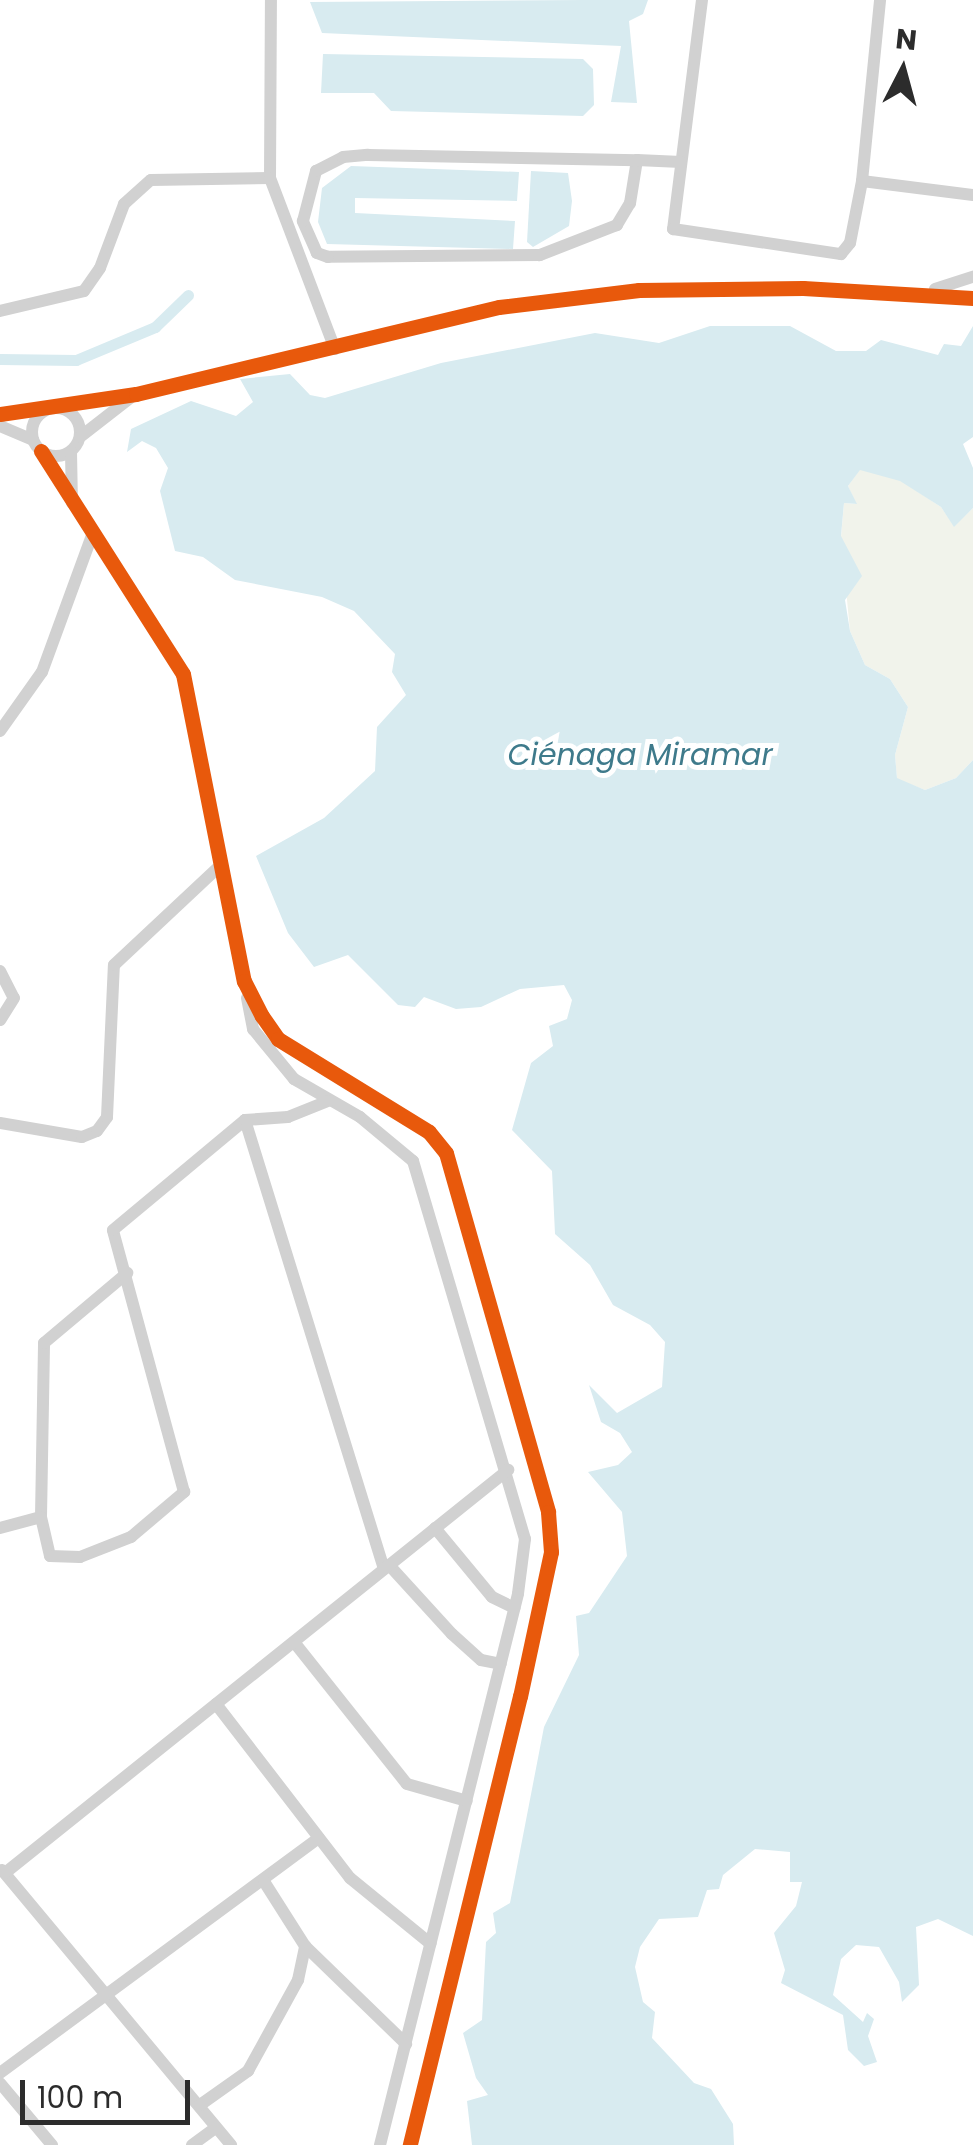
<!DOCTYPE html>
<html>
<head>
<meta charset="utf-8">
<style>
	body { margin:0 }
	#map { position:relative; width:973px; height:2145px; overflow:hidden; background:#fff; font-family:Poppins,sans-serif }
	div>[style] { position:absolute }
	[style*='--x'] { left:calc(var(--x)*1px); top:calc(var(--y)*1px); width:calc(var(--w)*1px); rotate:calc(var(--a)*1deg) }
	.green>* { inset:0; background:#f1f3eb }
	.water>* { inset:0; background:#d8ebf0 }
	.canal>* { height:11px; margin:-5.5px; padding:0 5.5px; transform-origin:5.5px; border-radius:5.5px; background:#d8ebf0 }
	.minor>* { height:12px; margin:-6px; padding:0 6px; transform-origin:6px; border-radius:6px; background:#d1d1d1 }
	.minor>.ring { margin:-6px; padding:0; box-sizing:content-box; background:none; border:12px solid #d1d1d1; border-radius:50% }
	.cycleway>* { height:15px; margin:-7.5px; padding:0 7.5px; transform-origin:7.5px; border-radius:7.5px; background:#e8590c }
	span { translate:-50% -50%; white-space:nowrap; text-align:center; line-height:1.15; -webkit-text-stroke:10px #fff; paint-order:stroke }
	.water-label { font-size:30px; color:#3e7a8b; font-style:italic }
	.north { position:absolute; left:853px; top:20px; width:100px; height:100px; -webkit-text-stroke:8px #fff; paint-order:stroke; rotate:6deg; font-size:28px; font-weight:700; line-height:40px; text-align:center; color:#2c2c2c }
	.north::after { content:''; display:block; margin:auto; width:35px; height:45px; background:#2c2c2c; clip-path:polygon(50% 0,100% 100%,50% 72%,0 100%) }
	.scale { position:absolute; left:20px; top:2080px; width:170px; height:45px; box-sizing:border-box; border:5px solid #2c2c2c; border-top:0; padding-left:12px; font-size:30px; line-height:35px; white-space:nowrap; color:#2c2c2c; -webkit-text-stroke:8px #fff; paint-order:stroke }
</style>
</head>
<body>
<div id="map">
	<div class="green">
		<div style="clip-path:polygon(860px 469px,900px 480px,941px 507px,954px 526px,973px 508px,973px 760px,956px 778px,925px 790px,897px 779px,895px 755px,908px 707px,890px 679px,865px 665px,850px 631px,841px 537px,844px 503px,856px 504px,848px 486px)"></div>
	</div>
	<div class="water">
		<div style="clip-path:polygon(584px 0,648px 0,643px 14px,629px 21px,637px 103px,611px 102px,621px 46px,322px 33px,310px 2px)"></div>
		<div style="clip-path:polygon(323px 54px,583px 59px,593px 69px,594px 105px,583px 116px,391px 111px,374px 93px,321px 93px)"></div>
		<div style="clip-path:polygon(351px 166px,519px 172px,517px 201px,355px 198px,355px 213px,515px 221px,513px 249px,327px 244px,318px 222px,322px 188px)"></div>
		<div style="clip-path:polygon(531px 171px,568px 173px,572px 201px,569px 226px,533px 247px,527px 242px)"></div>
		<div style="clip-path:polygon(710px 326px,790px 326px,836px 351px,866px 351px,881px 340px,938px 355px,944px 344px,961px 346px,973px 326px,973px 437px,963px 444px,973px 468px,973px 508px,954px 527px,941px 507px,900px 481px,860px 470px,848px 486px,857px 504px,844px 503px,841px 536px,862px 576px,845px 600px,850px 631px,865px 665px,890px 679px,908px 707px,895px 755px,897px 778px,925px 790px,956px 778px,973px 760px,973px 1936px,938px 1919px,916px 1927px,919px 1985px,902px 2002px,899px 1982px,879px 1947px,856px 1945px,841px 1959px,833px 1995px,863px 2022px,867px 2013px,874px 2019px,868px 2036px,877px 2062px,864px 2066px,848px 2050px,843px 2015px,781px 1983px,785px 1970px,774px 1933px,796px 1906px,802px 1882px,790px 1882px,790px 1852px,755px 1849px,723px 1875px,719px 1889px,707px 1890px,698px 1917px,659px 1919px,640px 1947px,635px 1967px,643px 2002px,655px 2012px,652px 2038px,694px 2083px,711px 2089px,733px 2124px,734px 2145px,472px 2145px,467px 2101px,488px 2095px,476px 2078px,463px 2033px,482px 2020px,486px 1942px,496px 1933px,493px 1913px,510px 1903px,544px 1727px,579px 1655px,576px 1616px,589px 1613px,627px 1556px,622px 1512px,588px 1472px,618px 1465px,632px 1452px,620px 1433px,601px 1422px,589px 1385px,617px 1413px,662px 1387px,665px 1342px,650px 1325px,613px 1305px,590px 1265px,555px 1234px,552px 1171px,512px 1130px,531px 1063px,553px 1046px,549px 1026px,567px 1019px,572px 1000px,564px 985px,520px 989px,481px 1007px,456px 1009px,424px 997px,415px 1007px,398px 1005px,348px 955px,314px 967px,288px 933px,256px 856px,324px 818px,375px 771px,377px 727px,406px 695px,392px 672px,395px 654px,354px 611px,322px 597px,235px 580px,203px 557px,175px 551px,160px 491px,168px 468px,156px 448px,142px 441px,127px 452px,131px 429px,191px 401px,236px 416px,253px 402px,240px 379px,290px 374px,310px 395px,325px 398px,441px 363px,595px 333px,659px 343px)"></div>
	</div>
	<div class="canal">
		<div style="--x:0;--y:359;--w:76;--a:0.8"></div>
		<div style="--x:76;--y:360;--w:86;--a:-22.7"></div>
		<div style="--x:155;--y:327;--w:46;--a:-44.1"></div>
	</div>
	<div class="minor">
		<div style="--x:702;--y:0;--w:231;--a:97.2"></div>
		<div style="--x:673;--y:229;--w:170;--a:8.5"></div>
		<div style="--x:841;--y:254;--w:14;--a:-51"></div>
		<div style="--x:850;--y:243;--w:63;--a:-79"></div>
		<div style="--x:862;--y:181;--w:112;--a:7.2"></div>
		<div style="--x:637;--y:160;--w:44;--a:99.2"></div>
		<div style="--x:630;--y:203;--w:26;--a:121"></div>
		<div style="--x:617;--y:225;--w:83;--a:158.7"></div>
		<div style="--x:540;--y:255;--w:212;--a:179.5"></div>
		<div style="--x:328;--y:257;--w:12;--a:-160"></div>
		<div style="--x:317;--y:253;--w:35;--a:-114"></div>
		<div style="--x:303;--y:221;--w:52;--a:-75.4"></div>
		<div style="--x:316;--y:171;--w:30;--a:-27"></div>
		<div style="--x:343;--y:157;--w:25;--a:-5"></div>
		<div style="--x:368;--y:155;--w:269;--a:1.1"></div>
		<div style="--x:637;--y:160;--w:44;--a:2.6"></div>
		<div style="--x:270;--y:178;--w:178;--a:-89.7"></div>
		<div style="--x:862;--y:181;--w:182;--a:-84.3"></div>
		<div style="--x:935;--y:289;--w:40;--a:-18"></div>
		<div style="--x:0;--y:311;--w:86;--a:-13.4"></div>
		<div style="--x:84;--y:291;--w:28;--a:-55"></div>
		<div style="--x:100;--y:268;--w:68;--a:-69.4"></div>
		<div style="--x:124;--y:204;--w:36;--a:-42"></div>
		<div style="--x:151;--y:180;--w:119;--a:-1"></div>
		<div style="--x:270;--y:178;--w:183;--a:69.2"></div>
		<div class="ring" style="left:32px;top:408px;width:36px;height:36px"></div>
		<div style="--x:0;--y:414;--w:137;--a:-8.4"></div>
		<div style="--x:136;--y:394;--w:373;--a:-13.5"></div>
		<div style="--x:499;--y:307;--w:141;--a:-6.9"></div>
		<div style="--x:639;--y:290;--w:164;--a:-0.7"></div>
		<div style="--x:803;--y:288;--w:170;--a:3.4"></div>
		<div style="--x:0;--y:426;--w:36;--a:23"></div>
		<div style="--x:80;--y:437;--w:68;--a:-37.9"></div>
		<div style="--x:41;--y:451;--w:264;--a:57.5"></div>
		<div style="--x:183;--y:674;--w:313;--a:78.8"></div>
		<div style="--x:244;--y:981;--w:39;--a:63"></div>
		<div style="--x:262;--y:1016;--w:28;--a:55"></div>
		<div style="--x:278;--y:1039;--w:177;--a:31.6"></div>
		<div style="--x:429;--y:1132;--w:27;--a:51"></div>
		<div style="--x:446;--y:1153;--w:373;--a:74.1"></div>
		<div style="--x:548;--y:1512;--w:40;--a:85.7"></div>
		<div style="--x:551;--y:1552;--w:147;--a:102.1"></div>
		<div style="--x:520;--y:1696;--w:462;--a:103.8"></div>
		<div style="--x:71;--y:452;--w:51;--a:88.9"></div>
		<div style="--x:0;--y:731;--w:72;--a:-54.6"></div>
		<div style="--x:42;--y:672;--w:146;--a:-69.9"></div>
		<div style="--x:0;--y:971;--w:30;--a:63"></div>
		<div style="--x:14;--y:998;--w:26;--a:122"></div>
		<div style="--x:247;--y:998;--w:32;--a:79"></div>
		<div style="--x:253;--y:1029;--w:65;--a:50.6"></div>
		<div style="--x:294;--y:1079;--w:76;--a:29.9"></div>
		<div style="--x:360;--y:1117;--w:69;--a:39.7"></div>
		<div style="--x:413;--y:1161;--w:394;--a:73.5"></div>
		<div style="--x:525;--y:1539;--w:55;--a:97.3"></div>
		<div style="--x:518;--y:1594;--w:568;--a:104.06"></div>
		<div style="--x:245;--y:1120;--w:470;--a:72.8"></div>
		<div style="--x:0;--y:1123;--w:83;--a:9.7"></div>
		<div style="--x:82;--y:1137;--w:16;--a:-22"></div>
		<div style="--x:97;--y:1131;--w:17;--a:-54"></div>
		<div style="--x:107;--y:1117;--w:152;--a:-87.4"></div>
		<div style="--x:114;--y:965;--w:146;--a:-43.1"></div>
		<div style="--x:41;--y:1517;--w:174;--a:-89"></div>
		<div style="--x:44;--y:1343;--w:109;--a:-40.1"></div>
		<div style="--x:0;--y:1528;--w:42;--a:-15"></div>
		<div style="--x:41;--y:1517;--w:40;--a:77"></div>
		<div style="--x:50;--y:1556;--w:30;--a:2"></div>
		<div style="--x:80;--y:1557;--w:55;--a:-21.4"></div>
		<div style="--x:131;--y:1537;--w:70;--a:-40.3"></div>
		<div style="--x:184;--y:1492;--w:271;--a:-105.2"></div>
		<div style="--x:113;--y:1230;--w:172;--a:-39.8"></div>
		<div style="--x:245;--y:1120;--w:43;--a:-4"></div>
		<div style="--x:288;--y:1117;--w:43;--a:-21.8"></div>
		<div style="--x:435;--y:1528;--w:89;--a:50.4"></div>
		<div style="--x:492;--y:1597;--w:25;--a:26"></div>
		<div style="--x:389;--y:1565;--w:93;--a:47.6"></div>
		<div style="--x:452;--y:1634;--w:39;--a:42"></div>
		<div style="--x:481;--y:1660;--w:20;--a:11"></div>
		<div style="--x:294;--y:1642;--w:181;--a:51.5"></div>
		<div style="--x:407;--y:1784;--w:62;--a:15.8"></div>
		<div style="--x:216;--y:1704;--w:220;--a:52.4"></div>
		<div style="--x:350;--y:1878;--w:104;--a:39.2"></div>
		<div style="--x:2;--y:1870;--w:358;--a:50.2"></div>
		<div style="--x:5;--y:1873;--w:645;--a:-38.7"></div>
		<div style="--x:305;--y:1946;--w:141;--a:44.1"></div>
		<div style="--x:0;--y:2073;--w:396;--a:-36.4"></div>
		<div style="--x:0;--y:2083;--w:81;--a:50"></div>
		<div style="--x:200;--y:2105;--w:59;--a:-35.3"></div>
		<div style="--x:248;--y:2071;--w:104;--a:-61.2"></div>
		<div style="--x:298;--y:1980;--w:35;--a:-78"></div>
		<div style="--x:305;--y:1946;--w:75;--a:-122.4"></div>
		<div style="--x:192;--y:2145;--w:29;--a:-36"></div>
	</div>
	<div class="cycleway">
		<div style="--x:0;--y:414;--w:137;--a:-8.4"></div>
		<div style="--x:136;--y:394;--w:373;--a:-13.5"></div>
		<div style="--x:499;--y:307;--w:141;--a:-6.9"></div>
		<div style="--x:639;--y:290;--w:164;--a:-0.7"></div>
		<div style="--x:803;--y:288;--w:170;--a:3.4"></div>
		<div style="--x:41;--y:451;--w:264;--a:57.5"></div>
		<div style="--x:183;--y:674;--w:313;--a:78.8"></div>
		<div style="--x:244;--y:981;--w:39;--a:63"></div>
		<div style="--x:262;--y:1016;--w:28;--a:55"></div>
		<div style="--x:278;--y:1039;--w:177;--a:31.6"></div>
		<div style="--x:429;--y:1132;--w:27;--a:51"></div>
		<div style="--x:446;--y:1153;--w:373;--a:74.1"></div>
		<div style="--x:548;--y:1512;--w:40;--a:85.7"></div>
		<div style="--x:551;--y:1552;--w:147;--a:102.1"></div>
		<div style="--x:520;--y:1696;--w:462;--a:103.8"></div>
	</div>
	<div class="water-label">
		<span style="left:640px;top:755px">Ciénaga Miramar</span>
	</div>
	<div class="north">N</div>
	<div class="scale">100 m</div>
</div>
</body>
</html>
